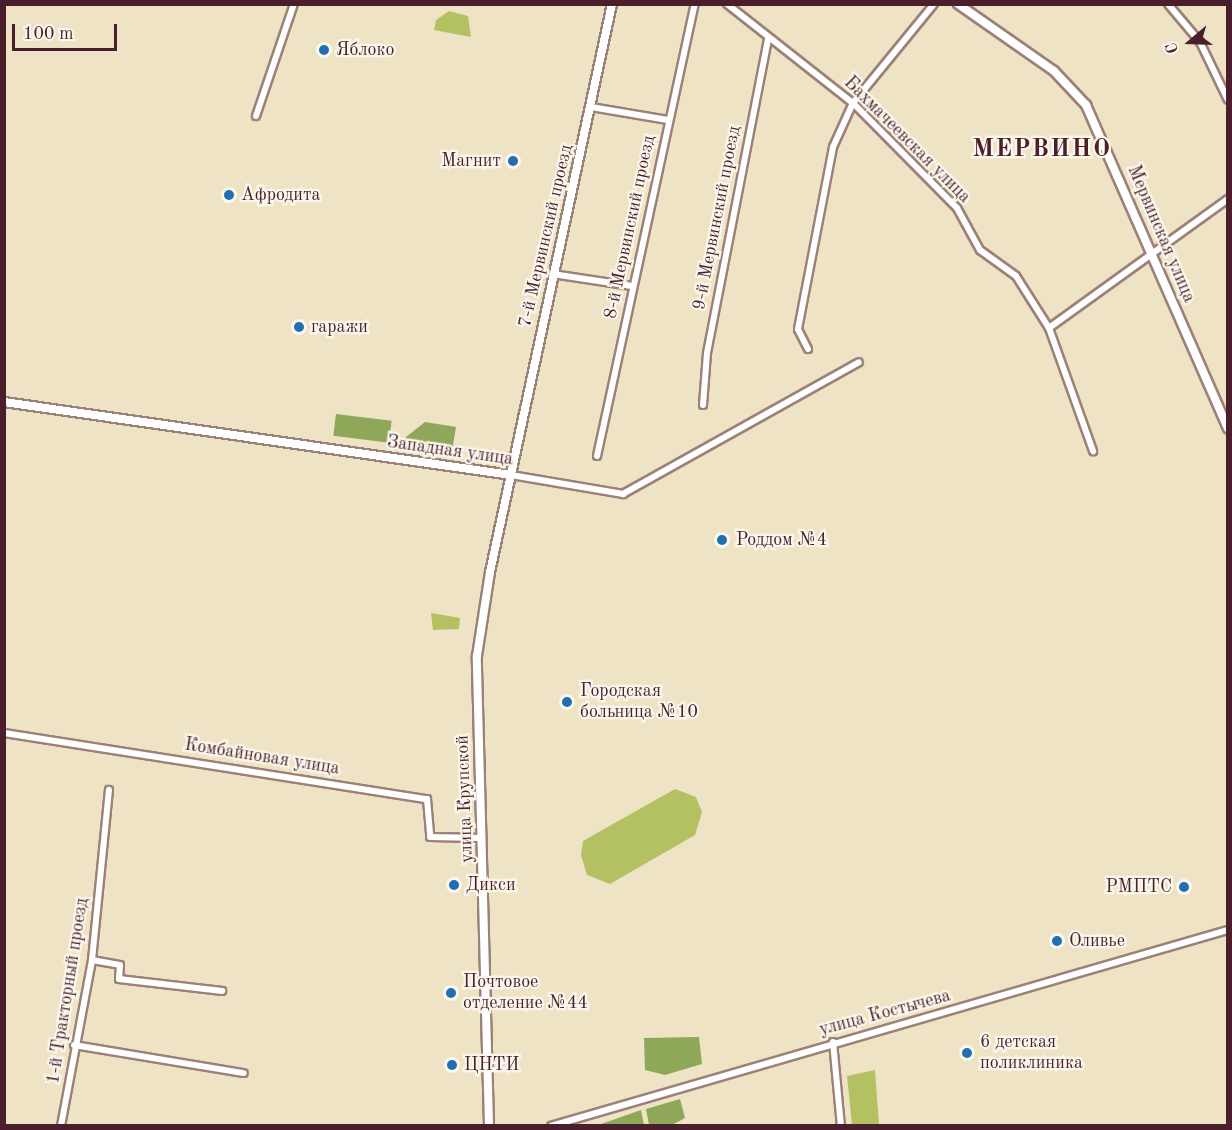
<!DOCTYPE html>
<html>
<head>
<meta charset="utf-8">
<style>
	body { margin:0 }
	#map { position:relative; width:1232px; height:1130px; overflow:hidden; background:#efe3c5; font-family:"Old Standard TT",serif }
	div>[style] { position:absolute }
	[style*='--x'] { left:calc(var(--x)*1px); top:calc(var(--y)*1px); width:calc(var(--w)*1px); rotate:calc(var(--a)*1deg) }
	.green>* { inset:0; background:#b4c163 }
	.forest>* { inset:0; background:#8fa759; transform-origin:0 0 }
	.roads { filter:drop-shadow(2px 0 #9c8178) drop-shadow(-2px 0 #9c8178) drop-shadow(0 2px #9c8178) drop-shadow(0 -2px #9c8178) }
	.minor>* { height:6px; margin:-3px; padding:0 3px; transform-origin:3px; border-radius:3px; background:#fff }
	.tertiary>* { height:8px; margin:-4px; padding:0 4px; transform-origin:4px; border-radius:4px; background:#fff }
	.dots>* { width:16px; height:16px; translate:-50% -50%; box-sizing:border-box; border:3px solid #fbf7ec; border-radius:50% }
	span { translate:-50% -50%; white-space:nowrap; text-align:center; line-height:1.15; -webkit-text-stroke:4.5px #fbf7ec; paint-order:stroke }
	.poi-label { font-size:18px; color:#4a1f2b }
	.left { translate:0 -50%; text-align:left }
	.right { translate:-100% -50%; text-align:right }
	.street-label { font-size:18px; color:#4a1f2b }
	.district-label { font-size:24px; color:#4a1f2b; font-weight:700; letter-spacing:1.5px }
	.frame { position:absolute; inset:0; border:6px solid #4a1f2b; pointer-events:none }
	.north { position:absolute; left:1160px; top:12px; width:60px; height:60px; -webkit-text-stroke:4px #fbf7ec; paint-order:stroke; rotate:251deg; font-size:16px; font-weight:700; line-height:24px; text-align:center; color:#4a1f2b }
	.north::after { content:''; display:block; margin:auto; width:21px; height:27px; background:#4a1f2b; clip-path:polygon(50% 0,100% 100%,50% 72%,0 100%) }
	.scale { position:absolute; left:12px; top:24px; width:105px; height:27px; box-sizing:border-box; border:3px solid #4a1f2b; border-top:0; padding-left:8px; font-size:18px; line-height:21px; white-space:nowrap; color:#4a1f2b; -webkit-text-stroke:4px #fbf7ec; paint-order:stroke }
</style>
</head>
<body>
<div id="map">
	<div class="green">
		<div style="clip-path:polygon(449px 11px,468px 16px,471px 37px,434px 30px,436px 20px)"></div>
		<div style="clip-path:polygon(431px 613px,460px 618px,459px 629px,433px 630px)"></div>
		<div style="clip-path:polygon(675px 789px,696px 797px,702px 812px,695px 835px,610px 884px,587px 875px,581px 855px,583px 841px)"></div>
		<div style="clip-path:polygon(875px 1070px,879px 1125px,852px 1125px,847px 1076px)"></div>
	</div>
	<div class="forest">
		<div style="left:336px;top:414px;width:56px;height:22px;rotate:7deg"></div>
		<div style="clip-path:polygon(425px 422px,456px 427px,452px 451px,406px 444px,406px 437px)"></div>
		<div style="clip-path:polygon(699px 1037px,702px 1064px,665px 1075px,645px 1070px,644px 1038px)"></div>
		<div style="clip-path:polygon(680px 1099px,685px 1118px,672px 1125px,649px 1125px,646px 1109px)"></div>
		<div style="clip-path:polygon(641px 1110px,644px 1125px,601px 1125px,601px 1124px)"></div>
	</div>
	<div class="roads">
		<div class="minor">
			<div style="--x:727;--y:4;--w:160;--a:38.2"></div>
			<div style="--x:853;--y:103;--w:148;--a:45.3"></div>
			<div style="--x:957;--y:208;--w:48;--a:61.3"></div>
			<div style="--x:980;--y:250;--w:44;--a:35.8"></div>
			<div style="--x:1016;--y:276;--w:62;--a:57.6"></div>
			<div style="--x:1049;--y:328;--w:131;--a:70.3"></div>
			<div style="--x:1168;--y:4;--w:50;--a:49.9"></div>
			<div style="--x:1200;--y:42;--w:64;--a:64.2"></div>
			<div style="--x:591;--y:107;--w:78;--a:9.6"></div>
			<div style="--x:256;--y:116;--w:118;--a:-71.3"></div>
			<div style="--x:552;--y:274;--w:81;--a:8.5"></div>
			<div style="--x:1049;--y:328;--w:221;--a:-35.8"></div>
			<div style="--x:808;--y:349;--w:22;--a:-117"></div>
			<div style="--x:798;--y:329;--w:185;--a:-79.1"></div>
			<div style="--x:833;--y:147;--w:48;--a:-65.6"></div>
			<div style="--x:853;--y:103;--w:128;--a:-50.7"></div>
			<div style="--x:703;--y:405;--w:52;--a:-85.6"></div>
			<div style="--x:707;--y:353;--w:321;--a:-79"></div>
			<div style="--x:597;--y:456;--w:463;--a:-77.8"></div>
			<div style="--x:511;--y:475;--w:114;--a:9.6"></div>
			<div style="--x:623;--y:494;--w:270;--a:-29.2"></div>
			<div style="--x:4;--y:733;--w:428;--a:8.9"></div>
			<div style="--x:427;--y:799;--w:38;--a:85"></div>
			<div style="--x:430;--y:837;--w:51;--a:1.1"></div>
			<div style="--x:92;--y:960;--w:28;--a:10"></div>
			<div style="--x:120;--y:965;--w:14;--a:94"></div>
			<div style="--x:119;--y:979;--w:104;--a:6.6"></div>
			<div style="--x:833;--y:1042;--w:84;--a:84.6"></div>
			<div style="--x:74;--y:1045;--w:172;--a:9.4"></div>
			<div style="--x:61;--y:1126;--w:169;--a:-79.4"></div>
			<div style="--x:92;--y:960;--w:171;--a:-84.3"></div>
			<div style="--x:551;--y:1126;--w:705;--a:-16.15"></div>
		</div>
		<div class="tertiary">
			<div style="--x:958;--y:4;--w:117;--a:34.9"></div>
			<div style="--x:1054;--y:71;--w:47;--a:46.7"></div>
			<div style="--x:1086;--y:105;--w:353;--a:66.3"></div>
			<div style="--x:4;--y:402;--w:512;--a:8.19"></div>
			<div style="--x:489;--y:1126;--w:470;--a:-91.5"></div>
			<div style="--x:477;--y:656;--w:85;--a:-81.2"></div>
			<div style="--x:490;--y:572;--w:581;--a:-77.88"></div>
		</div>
	</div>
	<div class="dots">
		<div style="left:324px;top:50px;background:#1f6fb2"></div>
		<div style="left:513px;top:161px;background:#1f6fb2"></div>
		<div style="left:229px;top:195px;background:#1f6fb2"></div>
		<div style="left:299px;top:327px;background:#1f6fb2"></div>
		<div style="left:722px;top:540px;background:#1f6fb2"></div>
		<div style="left:567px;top:702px;background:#1f6fb2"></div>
		<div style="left:454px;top:885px;background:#1f6fb2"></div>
		<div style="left:1184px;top:887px;background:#1f6fb2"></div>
		<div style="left:1057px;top:941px;background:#1f6fb2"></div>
		<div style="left:451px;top:993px;background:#1f6fb2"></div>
		<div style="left:967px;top:1053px;background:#1f6fb2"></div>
		<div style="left:452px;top:1065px;background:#1f6fb2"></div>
	</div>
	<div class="poi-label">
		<span class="left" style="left:336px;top:50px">Яблоко</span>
		<span class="right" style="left:501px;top:161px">Магнит</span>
		<span class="left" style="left:241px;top:195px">Афродита</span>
		<span class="left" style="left:311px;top:327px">гаражи</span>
		<span class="left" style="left:736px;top:540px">Роддом №4</span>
		<span class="left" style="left:580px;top:702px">Городская<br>больница №10</span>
		<span class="left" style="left:466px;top:885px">Дикси</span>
		<span class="right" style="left:1172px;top:887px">РМПТС</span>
		<span class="left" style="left:1069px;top:941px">Оливье</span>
		<span class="left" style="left:463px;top:993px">Почтовое<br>отделение №44</span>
		<span class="left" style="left:980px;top:1053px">6 детская<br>поликлиника</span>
		<span class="left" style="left:464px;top:1065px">ЦНТИ</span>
	</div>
	<div class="street-label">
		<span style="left:907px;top:140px;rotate:45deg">Бахмачеевская улица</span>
		<span style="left:717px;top:218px;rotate:-79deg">9-й Мервинский проезд</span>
		<span style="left:630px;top:227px;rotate:-78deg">8-й Мервинский проезд</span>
		<span style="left:1161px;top:234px;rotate:67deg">Мервинская улица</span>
		<span style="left:546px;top:236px;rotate:-77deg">7-й Мервинский проезд</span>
		<span style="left:450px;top:451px;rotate:8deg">Западная улица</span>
		<span style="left:262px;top:757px;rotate:9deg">Комбайновая улица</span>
		<span style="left:465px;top:799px;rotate:-92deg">улица Крупской</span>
		<span style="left:68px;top:991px;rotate:-81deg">1-й Тракторный проезд</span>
		<span style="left:885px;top:1013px;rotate:-15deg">улица Костычева</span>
	</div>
	<div class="district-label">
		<span style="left:1042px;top:151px">МЕРВИНО</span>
	</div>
	<div class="frame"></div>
	<div class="north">С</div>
	<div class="scale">100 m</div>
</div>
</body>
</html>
